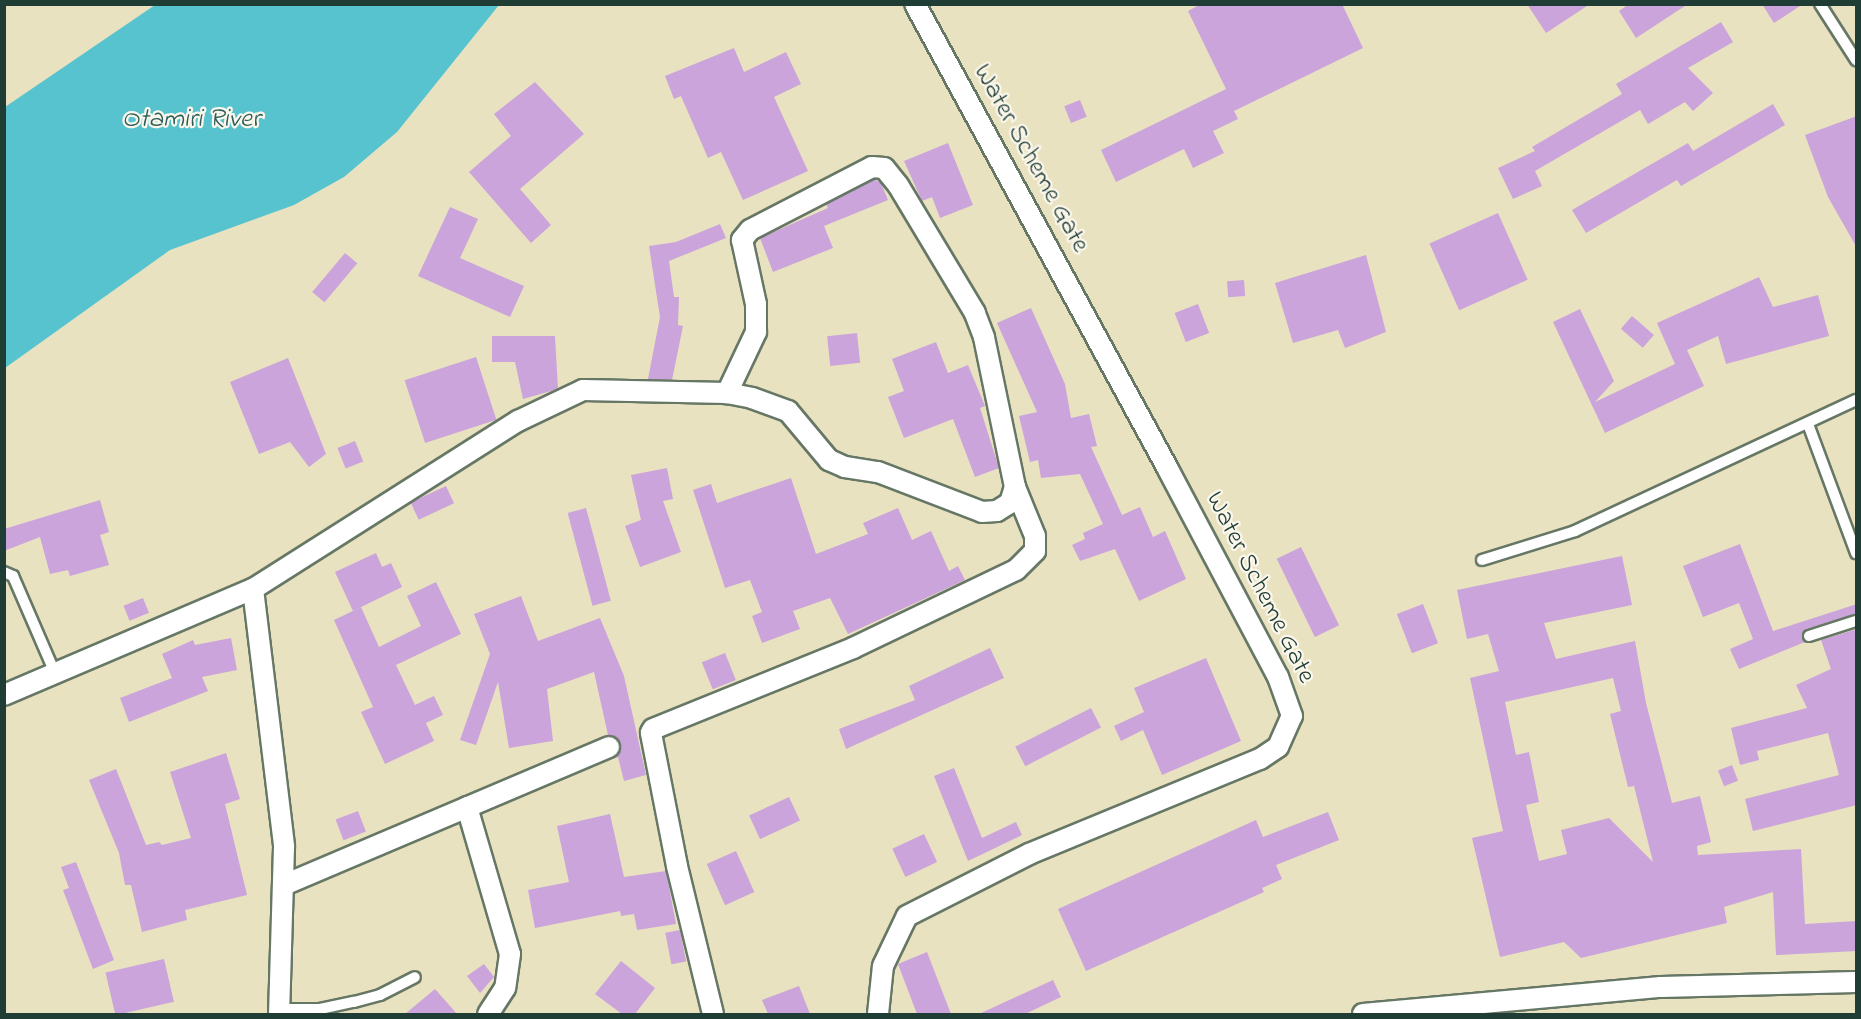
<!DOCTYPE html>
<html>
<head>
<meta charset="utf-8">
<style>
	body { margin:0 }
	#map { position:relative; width:1861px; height:1019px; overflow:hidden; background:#e9e2c1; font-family:"Indie Flower",sans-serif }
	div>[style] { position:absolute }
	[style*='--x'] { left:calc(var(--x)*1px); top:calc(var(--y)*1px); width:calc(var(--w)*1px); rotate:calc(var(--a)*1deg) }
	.water>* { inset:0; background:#57c3ce }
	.building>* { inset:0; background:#caa4da; transform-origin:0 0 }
	.roads { filter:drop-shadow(2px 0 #667765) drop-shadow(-2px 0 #667765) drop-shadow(0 2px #667765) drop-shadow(0 -2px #667765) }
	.service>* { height:10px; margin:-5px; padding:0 5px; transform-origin:5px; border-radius:5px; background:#fff }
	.minor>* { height:20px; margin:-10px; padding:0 10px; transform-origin:10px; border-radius:10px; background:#fff }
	span { translate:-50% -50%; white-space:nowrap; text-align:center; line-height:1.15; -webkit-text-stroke:4.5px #fbf7ec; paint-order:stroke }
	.street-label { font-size:26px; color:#1f3d34 }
	.water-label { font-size:27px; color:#2d5e5a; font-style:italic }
	.frame { position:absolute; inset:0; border:6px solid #1f3d34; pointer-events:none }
</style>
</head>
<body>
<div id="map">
	<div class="water">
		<div style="clip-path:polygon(155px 5px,499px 5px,397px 132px,344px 177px,294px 205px,170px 250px,5px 368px,5px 107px)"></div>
	</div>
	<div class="building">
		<div style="clip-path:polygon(1201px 4px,1342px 4px,1363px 48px,1234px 111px,1238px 119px,1213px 131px,1224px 153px,1193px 168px,1184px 149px,1116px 182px,1101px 150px,1226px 89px,1188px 11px)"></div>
		<div style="clip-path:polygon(1527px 4px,1590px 4px,1546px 33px)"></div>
		<div style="clip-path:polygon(1629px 4px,1688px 4px,1636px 38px,1619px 11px)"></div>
		<div style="clip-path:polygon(1762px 4px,1803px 4px,1774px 23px)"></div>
		<div style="clip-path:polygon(1721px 22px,1733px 42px,1688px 68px,1713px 93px,1693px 111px,1685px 102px,1648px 124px,1640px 110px,1535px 171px,1542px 186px,1513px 199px,1498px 168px,1535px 151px,1532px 147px,1622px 94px,1616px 84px)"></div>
		<div style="clip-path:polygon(734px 48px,744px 72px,786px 52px,801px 84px,774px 97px,808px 171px,743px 200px,721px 152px,708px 158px,681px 96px,674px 99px,665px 76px)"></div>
		<div style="clip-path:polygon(535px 82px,584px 134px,520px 189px,551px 225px,531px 243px,469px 172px,511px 136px,494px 114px)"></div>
		<div style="left:1080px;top:100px;width:18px;height:17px;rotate:68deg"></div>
		<div style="clip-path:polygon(1773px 104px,1785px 125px,1681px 186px,1677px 180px,1586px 233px,1572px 210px,1688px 143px,1693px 151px)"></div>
		<div style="clip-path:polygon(1857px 116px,1857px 248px,1828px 197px,1805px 135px)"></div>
		<div style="clip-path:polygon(948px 143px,973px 205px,940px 218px,932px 197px,922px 201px,904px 161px)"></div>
		<div style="clip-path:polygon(874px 179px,881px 183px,888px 200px,824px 226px,833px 248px,773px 272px,760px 238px,828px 208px,826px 204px)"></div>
		<div style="clip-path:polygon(450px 207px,478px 219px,460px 258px,524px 286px,510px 317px,418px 276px)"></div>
		<div style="left:1498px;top:213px;width:73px;height:75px;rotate:66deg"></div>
		<div style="clip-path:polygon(720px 224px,726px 238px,669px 261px,674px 297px,679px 297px,678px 325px,683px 326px,672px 380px,648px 379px,660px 317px,649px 246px,676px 242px)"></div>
		<div style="left:345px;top:253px;width:16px;height:51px;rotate:40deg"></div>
		<div style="clip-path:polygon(1366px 255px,1386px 332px,1345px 348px,1338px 330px,1293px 343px,1275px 283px)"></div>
		<div style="clip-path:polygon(1759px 277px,1773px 307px,1818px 295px,1829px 336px,1726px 364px,1718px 336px,1687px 350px,1704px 386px,1605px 433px,1553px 322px,1580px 309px,1614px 381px,1595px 402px,1675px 364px,1657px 323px)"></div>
		<div style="left:1244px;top:280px;width:16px;height:17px;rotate:86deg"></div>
		<div style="left:1198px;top:304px;width:31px;height:25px;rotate:69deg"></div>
		<div style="clip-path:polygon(1031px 308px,1065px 384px,1071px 418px,1089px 414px,1097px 446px,1091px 447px,1122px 515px,1140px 507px,1153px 537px,1165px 531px,1186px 579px,1139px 601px,1115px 549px,1080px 561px,1072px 545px,1085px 539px,1083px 533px,1103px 524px,1080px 474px,1041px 478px,1038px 460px,1030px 462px,1019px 416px,1037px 412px,997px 323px)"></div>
		<div style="left:1632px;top:316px;width:29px;height:17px;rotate:41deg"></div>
		<div style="left:857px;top:333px;width:30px;height:30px;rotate:84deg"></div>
		<div style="clip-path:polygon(492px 336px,555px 336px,558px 389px,523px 399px,515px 362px,492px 362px)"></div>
		<div style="clip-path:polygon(936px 342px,948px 373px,968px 365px,985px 406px,980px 408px,999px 468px,975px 477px,953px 419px,904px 438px,888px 397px,904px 391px,892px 359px)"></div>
		<div style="left:476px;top:357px;width:66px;height:75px;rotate:72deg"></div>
		<div style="clip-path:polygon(288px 358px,326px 454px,309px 467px,290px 442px,259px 454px,230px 382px)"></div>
		<div style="left:355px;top:441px;width:22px;height:19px;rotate:68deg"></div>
		<div style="clip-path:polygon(667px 468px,673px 499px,663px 501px,681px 552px,640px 567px,625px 526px,641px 520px,631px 475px)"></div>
		<div style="clip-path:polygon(791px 478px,816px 554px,868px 534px,863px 523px,898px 508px,912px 540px,931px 531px,949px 571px,958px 566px,965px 580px,848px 634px,830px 598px,793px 611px,800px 629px,762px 643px,752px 616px,762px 612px,750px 580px,725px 588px,693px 490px,711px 484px,717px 503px)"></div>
		<div style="left:446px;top:486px;width:19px;height:39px;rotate:65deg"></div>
		<div style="clip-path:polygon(100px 500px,109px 532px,100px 535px,109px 565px,70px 576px,68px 570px,50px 574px,40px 537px,4px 551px,4px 529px)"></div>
		<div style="left:586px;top:508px;width:96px;height:19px;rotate:75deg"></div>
		<div style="clip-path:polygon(1740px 544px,1773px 631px,1857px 604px,1857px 614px,1806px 629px,1802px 635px,1805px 642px,1739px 669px,1730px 649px,1753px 639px,1739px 603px,1703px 617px,1683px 566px)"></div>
		<div style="left:1301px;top:547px;width:87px;height:27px;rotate:64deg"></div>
		<div style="clip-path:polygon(376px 553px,382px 567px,391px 563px,402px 587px,353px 611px,335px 572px)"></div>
		<div style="clip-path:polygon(evenodd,1622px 556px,1632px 605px,1544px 623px,1556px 659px,1635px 641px,1646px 703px,1672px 803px,1700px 796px,1711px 842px,1697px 846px,1698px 855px,1801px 849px,1805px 924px,1857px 921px,1857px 951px,1776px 955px,1773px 892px,1724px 907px,1727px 923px,1581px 958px,1564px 942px,1500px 957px,1472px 838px,1503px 831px,1470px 678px,1499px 671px,1488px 634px,1467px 639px,1457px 590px,1622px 556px,1613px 678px,1621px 711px,1610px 714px,1628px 787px,1634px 786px,1653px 862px,1609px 818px,1561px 830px,1567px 854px,1539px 861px,1526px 805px,1539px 802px,1529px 752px,1516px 755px,1505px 702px,1613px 678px)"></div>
		<div style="clip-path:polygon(436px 582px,461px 634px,396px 665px,415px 705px,434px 696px,443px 715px,426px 723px,434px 741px,385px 764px,361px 712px,373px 707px,334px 620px,361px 607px,379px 647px,421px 626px,407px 596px)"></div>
		<div style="clip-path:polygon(521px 596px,538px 641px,600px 618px,624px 676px,646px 775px,624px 781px,618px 757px,614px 758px,620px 743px,608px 735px,594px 672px,547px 689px,553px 741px,509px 748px,498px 682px,476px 745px,460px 740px,490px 654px,474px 614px)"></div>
		<div style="left:143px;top:598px;width:16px;height:21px;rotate:68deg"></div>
		<div style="left:1423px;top:604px;width:42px;height:28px;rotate:69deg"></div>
		<div style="clip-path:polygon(1857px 629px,1857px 805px,1753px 831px,1745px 799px,1839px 775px,1828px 733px,1757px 751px,1759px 760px,1740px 765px,1731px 728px,1807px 708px,1796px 685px,1831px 669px,1821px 640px)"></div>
		<div style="clip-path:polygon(231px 638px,237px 670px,202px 677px,208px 691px,129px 722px,120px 698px,172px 678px,162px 654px,193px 640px,195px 645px)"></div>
		<div style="clip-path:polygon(990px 648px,1004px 678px,846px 749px,839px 729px,915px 700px,909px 686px)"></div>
		<div style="left:725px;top:653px;width:29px;height:25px;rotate:68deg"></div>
		<div style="clip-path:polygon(1206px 658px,1241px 741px,1162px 775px,1143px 730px,1121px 741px,1114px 726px,1144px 712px,1134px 688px)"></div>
		<div style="left:1091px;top:708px;width:22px;height:85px;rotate:63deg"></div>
		<div style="clip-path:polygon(226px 753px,240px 799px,225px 804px,247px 895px,185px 910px,187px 920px,142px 932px,131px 885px,125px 885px,119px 853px,89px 780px,116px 769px,146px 845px,159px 842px,162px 845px,191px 838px,170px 772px)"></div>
		<div style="left:1732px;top:765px;width:17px;height:15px;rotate:69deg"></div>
		<div style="clip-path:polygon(954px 768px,982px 838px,1016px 822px,1022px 835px,968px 861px,934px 776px)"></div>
		<div style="left:789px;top:797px;width:26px;height:44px;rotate:65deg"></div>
		<div style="left:358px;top:811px;width:22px;height:24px;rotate:69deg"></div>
		<div style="clip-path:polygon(1328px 812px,1339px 840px,1276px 865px,1282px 879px,1262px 888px,1264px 892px,1086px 971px,1058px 909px,1256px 820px,1263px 837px)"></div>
		<div style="clip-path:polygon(610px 814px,624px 877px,666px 871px,676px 924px,637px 930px,634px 914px,621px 916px,620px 911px,535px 928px,528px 890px,569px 882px,557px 826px)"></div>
		<div style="left:924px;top:834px;width:31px;height:35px;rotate:65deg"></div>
		<div style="left:736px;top:851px;width:45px;height:32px;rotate:66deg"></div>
		<div style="clip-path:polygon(76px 862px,114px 960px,93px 969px,63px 890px,69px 888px,61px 867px)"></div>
		<div style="left:680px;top:930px;width:32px;height:15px;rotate:79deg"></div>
		<div style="clip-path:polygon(927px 952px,951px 1014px,917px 1014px,898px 964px)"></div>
		<div style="left:164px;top:959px;width:44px;height:60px;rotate:77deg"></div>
		<div style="clip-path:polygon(621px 961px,655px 988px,635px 1014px,622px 1014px,595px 994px)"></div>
		<div style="clip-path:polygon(484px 964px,494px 977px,480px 993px,467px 976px)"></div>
		<div style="clip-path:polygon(1053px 980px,1061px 997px,1025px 1014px,979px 1014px)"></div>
		<div style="clip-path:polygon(799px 986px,810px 1014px,768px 1014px,762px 1000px)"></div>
		<div style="clip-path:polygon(435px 989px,457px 1014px,405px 1014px)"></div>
	</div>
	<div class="roads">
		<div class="service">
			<div style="--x:1820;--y:4;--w:67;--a:57.3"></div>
			<div style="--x:1808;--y:424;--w:138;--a:69.6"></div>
			<div style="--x:1482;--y:560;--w:97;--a:-17.3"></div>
			<div style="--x:1575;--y:531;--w:310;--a:-25"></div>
			<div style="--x:4;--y:572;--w:10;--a:24"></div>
			<div style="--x:13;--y:576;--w:106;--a:66.6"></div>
			<div style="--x:1809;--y:636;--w:49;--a:-17.7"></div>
			<div style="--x:280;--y:1009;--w:40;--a:0"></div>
			<div style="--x:320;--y:1009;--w:35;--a:-12"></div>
			<div style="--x:354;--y:1002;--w:27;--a:-15"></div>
			<div style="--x:380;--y:995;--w:39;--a:-27"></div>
		</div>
		<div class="minor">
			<div style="--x:253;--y:589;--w:260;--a:83.1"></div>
			<div style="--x:284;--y:847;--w:167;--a:91.7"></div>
			<div style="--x:4;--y:695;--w:271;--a:-23.1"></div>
			<div style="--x:253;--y:589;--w:314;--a:-32.4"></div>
			<div style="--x:518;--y:421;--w:72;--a:-25.5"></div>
			<div style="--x:583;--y:390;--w:144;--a:1.2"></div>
			<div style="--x:727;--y:393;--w:25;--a:11"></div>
			<div style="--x:752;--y:398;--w:38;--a:20"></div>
			<div style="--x:788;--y:411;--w:64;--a:50.1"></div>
			<div style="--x:829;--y:460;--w:17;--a:24"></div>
			<div style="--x:845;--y:467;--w:33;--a:9"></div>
			<div style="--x:878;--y:472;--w:111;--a:21"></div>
			<div style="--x:982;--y:512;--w:15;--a:-4"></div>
			<div style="--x:997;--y:511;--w:15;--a:-32"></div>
			<div style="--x:1010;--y:503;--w:17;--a:-73"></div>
			<div style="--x:1015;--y:487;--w:153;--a:-101.7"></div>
			<div style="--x:984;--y:337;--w:26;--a:-111"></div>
			<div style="--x:975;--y:313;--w:149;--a:-121"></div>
			<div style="--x:898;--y:185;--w:22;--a:-129"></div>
			<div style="--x:884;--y:168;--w:12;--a:-175"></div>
			<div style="--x:872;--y:167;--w:137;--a:152.7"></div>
			<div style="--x:750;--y:230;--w:13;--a:129"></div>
			<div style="--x:742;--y:240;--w:66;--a:77.7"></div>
			<div style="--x:756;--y:304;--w:28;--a:90"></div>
			<div style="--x:756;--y:332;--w:68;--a:115.4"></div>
			<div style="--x:467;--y:807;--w:153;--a:73.7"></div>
			<div style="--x:510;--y:954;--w:34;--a:98"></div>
			<div style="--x:505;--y:988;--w:31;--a:123"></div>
			<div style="--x:284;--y:885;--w:353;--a:-23"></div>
			<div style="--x:713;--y:1014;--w:152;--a:-103.7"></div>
			<div style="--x:677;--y:866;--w:136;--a:-101.1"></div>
			<div style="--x:651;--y:733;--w:4;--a:-63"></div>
			<div style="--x:653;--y:729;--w:216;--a:-22"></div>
			<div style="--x:853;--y:648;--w:181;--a:-25.6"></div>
			<div style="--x:1016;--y:570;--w:27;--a:-45"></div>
			<div style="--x:1035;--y:551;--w:15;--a:-90"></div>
			<div style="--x:1035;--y:536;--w:53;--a:-112.2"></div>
			<div style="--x:878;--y:1014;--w:48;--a:-84.1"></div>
			<div style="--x:883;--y:966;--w:55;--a:-64.4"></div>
			<div style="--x:907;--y:916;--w:137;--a:-26.9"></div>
			<div style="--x:1029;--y:854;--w:250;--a:-22.4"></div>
			<div style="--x:1260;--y:759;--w:22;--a:-34"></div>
			<div style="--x:1278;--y:747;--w:34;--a:-66"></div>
			<div style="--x:1292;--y:716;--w:41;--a:-109.7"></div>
			<div style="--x:1278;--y:677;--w:235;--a:-117.9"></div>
			<div style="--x:1168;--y:469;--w:529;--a:-118.55"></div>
			<div style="--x:1363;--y:1014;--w:299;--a:-5.2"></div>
			<div style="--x:1661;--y:987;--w:195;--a:-1.5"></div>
		</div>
	</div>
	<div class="street-label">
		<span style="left:1030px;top:159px;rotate:61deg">Water Scheme Gate</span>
		<span style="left:1259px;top:588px;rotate:63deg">Water Scheme Gate</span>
	</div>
	<div class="water-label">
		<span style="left:191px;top:120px">Otamiri River</span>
	</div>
	<div class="frame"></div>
</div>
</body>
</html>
